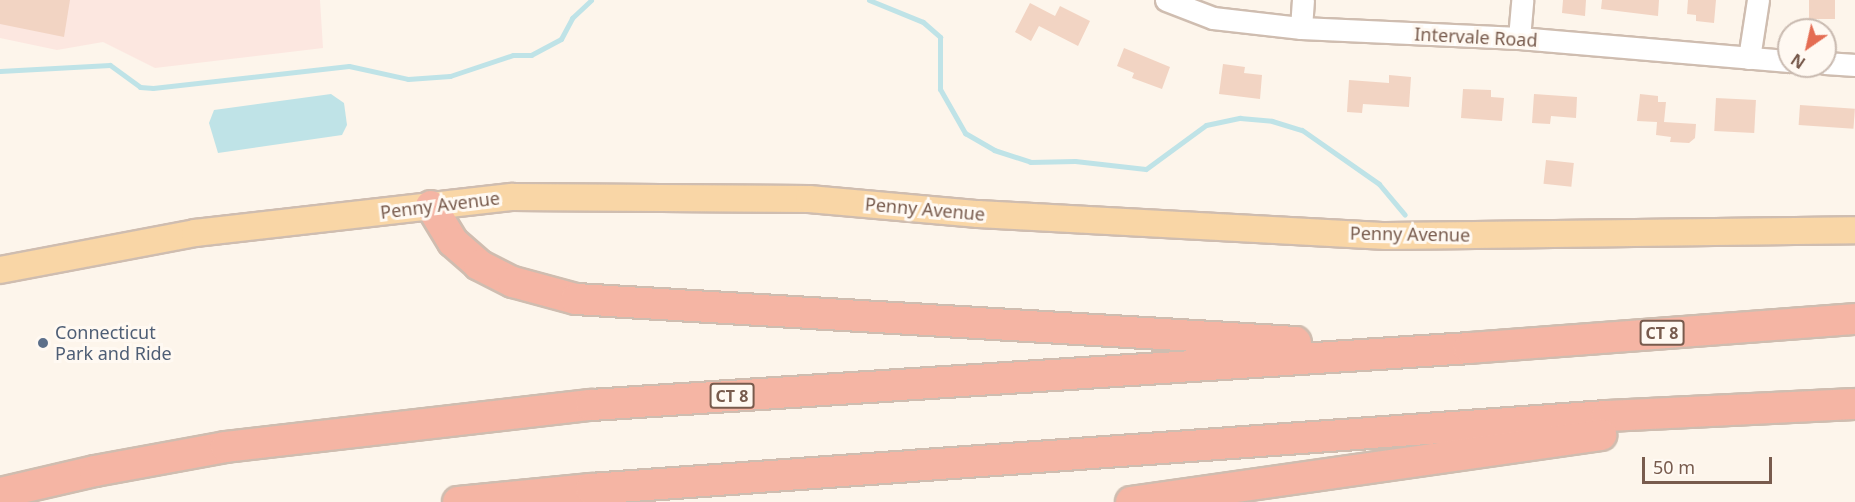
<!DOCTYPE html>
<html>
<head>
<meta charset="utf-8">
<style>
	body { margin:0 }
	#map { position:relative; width:1855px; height:502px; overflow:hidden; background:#fdf5eb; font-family:"Noto Sans",sans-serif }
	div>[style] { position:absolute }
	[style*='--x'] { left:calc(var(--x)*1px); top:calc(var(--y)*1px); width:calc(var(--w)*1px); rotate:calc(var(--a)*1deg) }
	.commercial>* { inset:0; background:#fce7e0 }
	.water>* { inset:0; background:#bfe3e7 }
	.stream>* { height:5px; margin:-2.5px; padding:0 2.5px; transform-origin:2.5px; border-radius:2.5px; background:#bfe3e7 }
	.building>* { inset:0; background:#f2d4c3; transform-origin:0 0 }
	.roads { filter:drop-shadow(2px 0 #cfbdb0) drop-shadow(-2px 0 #cfbdb0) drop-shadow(0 2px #cfbdb0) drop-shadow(0 -2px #cfbdb0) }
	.minor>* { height:21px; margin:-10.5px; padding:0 10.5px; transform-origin:10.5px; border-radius:10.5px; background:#fff }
	.major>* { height:26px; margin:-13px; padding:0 13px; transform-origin:13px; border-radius:13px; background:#f9d6a6 }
	.highway>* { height:30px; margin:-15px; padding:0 15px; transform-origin:15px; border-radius:15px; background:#f5b5a4 }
	.dots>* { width:16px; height:16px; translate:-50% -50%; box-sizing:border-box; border:3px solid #fff9f2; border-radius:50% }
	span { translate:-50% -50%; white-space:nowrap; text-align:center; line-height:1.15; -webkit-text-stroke:6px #fff9f2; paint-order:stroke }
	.shield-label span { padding:2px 4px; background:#fff9f2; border:2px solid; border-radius:4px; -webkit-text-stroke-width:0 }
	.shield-label { font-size:16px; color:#785b4d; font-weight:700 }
	.street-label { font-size:18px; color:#785b4d }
	.service-label { font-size:18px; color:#4e5e75 }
	.left { translate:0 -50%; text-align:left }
	.north { position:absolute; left:1777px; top:18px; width:60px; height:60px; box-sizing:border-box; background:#fff9f2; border:2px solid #c9bab0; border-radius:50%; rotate:214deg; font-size:16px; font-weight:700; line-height:24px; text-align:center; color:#785b4d }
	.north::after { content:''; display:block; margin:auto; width:21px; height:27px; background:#e46d53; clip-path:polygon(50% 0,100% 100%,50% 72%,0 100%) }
	.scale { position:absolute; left:1642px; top:457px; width:130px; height:27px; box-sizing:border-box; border:3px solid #785b4d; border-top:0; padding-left:8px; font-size:18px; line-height:21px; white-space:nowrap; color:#785b4d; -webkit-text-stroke:4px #fff9f2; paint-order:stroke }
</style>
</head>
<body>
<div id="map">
	<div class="commercial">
		<div style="clip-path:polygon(0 0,320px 0,323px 48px,155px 68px,103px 42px,57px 50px,0 38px)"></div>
	</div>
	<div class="water">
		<div style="clip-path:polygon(331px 94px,344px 103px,347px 125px,342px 135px,218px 153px,209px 123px,214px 110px)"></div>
	</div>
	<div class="stream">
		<div style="--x:869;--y:0;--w:58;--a:22.2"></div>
		<div style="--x:923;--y:22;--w:23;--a:41"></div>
		<div style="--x:940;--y:37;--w:52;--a:90"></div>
		<div style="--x:940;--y:89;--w:51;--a:60.4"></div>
		<div style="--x:965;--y:133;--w:34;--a:30"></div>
		<div style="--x:994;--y:150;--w:38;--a:18"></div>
		<div style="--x:1030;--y:162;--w:45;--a:-1.3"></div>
		<div style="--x:1075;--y:161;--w:71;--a:6.4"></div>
		<div style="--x:1146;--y:169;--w:74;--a:-36.3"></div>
		<div style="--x:1206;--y:125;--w:35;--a:-12"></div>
		<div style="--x:1240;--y:118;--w:32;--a:5"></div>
		<div style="--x:1272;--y:121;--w:31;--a:17"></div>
		<div style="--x:1302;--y:130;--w:94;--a:35"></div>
		<div style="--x:1379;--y:184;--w:40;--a:50"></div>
		<div style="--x:0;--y:71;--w:110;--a:-3.1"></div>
		<div style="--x:110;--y:65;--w:37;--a:36"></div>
		<div style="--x:140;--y:87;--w:13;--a:4"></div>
		<div style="--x:153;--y:88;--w:197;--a:-6.4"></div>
		<div style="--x:349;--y:66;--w:60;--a:12.4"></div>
		<div style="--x:408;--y:79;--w:42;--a:-4.1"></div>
		<div style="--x:450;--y:76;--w:66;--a:-18.4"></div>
		<div style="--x:513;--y:55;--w:18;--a:0"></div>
		<div style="--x:531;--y:55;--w:34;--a:-28"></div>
		<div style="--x:561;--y:39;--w:24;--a:-62"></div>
		<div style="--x:572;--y:18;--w:26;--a:-43"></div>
	</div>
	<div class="building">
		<div style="clip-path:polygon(0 0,70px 0,64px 37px,0 24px)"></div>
		<div style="clip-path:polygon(1563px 0,1586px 0,1585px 16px,1562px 13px)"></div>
		<div style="clip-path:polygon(1602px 0,1659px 0,1658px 16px,1601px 9px)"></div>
		<div style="clip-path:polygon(1688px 0,1716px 0,1714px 23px,1696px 21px,1696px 15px,1687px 14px)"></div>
		<div style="left:1809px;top:0;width:26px;height:19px"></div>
		<div style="clip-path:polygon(1030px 3px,1055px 16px,1060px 6px,1090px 21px,1078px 46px,1039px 26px,1031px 41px,1015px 32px)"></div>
		<div style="clip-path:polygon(1124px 48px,1170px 67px,1162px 89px,1132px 78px,1134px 73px,1117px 66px)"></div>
		<div style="clip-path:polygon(1223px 64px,1245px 67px,1244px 73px,1262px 75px,1260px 99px,1219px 94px)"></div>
		<div style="clip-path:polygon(1389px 75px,1411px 77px,1409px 107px,1363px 104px,1362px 113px,1347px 112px,1349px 80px,1389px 83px)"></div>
		<div style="clip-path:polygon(1463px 89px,1491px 90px,1491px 97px,1504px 98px,1502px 121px,1461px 118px)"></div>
		<div style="clip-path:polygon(1534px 94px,1577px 97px,1576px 118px,1551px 116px,1550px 124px,1532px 123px)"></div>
		<div style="clip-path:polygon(1640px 94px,1658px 96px,1658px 102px,1666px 102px,1664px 122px,1696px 124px,1695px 138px,1689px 143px,1670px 142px,1671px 137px,1656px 135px,1657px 122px,1637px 121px)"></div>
		<div style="left:1716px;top:98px;width:40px;height:33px;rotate:3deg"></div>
		<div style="left:1800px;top:105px;width:55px;height:20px;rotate:4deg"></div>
		<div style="left:1546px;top:160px;width:28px;height:24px;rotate:6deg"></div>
	</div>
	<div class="roads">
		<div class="minor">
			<div style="--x:1166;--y:0;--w:50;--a:21"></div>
			<div style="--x:1213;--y:18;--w:89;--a:6.5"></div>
			<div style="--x:1301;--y:28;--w:218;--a:2.6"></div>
			<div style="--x:1519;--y:38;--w:271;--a:4.9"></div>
			<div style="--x:1301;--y:28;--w:28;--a:-86"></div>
			<div style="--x:1519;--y:38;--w:38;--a:-85"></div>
			<div style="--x:1749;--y:58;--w:59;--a:-81.2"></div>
			<div style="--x:1825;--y:63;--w:30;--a:4"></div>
		</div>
		<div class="major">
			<div style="--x:0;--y:270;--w:198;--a:-10.7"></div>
			<div style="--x:195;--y:233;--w:320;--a:-6.5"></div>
			<div style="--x:513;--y:197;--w:296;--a:0.4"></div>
			<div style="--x:809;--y:199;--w:170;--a:5.1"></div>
			<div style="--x:978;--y:214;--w:409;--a:3.1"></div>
			<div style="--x:1386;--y:236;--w:469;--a:-0.7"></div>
		</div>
		<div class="highway">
			<div style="--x:431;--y:206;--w:42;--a:58.6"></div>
			<div style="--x:453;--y:242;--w:35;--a:41"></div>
			<div style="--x:479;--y:265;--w:38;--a:27"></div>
			<div style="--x:513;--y:282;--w:65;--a:15.1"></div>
			<div style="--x:576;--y:299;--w:721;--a:3.42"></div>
			<div style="--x:0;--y:493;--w:98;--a:-13"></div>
			<div style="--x:95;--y:471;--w:133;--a:-10.4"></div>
			<div style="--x:226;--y:447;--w:367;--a:-6.6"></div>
			<div style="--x:591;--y:405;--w:880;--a:-3.71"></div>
			<div style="--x:1469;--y:348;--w:387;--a:-4.3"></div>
			<div style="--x:458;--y:502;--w:134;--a:-5.6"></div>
			<div style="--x:591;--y:489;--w:1019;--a:-4.11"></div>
			<div style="--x:1607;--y:416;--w:248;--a:-2.8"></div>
			<div style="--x:1131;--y:502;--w:475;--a:-8.1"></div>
		</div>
	</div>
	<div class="dots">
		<div style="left:43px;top:343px;background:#5c6f8a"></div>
	</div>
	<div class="shield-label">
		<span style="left:1662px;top:333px">CT 8</span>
		<span style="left:732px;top:396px">CT 8</span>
	</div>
	<div class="street-label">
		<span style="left:1476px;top:37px;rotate:3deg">Intervale Road</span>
		<span style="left:440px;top:205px;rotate:-7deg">Penny Avenue</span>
		<span style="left:925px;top:209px;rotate:5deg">Penny Avenue</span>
		<span style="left:1410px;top:234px;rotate:1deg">Penny Avenue</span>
	</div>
	<div class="service-label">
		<span class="left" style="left:55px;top:343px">Connecticut<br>Park and Ride</span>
	</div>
	<div class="north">N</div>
	<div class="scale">50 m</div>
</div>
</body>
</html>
